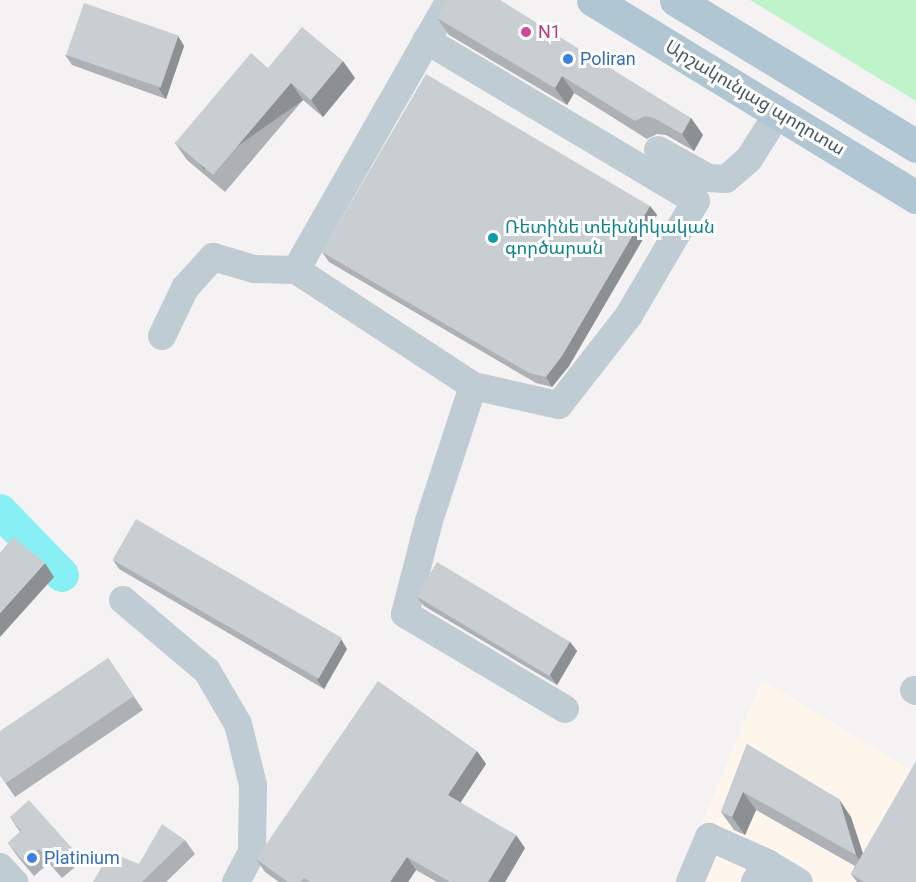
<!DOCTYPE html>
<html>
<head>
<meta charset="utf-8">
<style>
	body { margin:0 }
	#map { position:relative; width:916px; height:882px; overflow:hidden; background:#f5f2f3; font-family:Roboto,"Noto Sans Armenian",sans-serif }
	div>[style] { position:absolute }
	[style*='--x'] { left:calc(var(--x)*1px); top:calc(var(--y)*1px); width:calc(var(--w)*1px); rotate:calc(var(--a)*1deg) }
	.commercial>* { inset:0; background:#fef6ed }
	.green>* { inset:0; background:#bff4ca }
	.river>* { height:34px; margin:-17px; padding:0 17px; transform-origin:17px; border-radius:17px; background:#88f0f5 }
	.minor>* { height:28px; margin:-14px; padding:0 14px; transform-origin:14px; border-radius:14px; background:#bfccd3 }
	.major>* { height:33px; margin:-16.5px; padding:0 16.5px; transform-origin:16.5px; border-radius:16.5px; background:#b0c7d3 }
	.wall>* { inset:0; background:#adb1b5 }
	.shaded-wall>* { inset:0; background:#8d9093; transform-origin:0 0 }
	.building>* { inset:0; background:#c9ced2; transform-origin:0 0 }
	.dots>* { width:16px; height:16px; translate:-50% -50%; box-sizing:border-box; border:3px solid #fff; border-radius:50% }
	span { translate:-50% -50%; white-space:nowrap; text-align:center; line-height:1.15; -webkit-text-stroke:6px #fff; paint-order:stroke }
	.hotel-label { font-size:18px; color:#b23c85 }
	.left { translate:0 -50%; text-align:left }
	.shop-label { font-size:18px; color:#366cbe }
	.street-label { font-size:18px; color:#485a62 }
	.culture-label { font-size:18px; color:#0d838f }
</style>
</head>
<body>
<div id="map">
	<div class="commercial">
		<div style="clip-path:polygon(762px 680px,916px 773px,916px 882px,677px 882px)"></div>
	</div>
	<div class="green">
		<div style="clip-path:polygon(750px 0,916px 0,916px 101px)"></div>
	</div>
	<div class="river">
		<div style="--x:0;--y:511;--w:89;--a:45.9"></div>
	</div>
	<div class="minor">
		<div style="--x:658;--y:150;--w:57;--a:29.2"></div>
		<div style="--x:708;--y:178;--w:18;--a:3"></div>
		<div style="--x:726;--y:179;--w:30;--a:-41"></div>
		<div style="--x:749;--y:159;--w:54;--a:-57.8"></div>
		<div style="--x:296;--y:270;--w:311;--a:-60.3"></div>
		<div style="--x:162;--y:336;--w:53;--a:-64.4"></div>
		<div style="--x:185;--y:288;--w:42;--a:-47.9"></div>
		<div style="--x:213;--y:257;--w:43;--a:16.3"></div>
		<div style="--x:254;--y:269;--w:42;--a:1.4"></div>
		<div style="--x:296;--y:270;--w:212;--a:33.2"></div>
		<div style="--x:473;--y:386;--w:88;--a:12.5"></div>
		<div style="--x:559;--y:405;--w:114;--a:-52.1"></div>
		<div style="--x:629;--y:315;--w:132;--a:-59.6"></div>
		<div style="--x:696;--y:201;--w:314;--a:-149.2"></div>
		<div style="--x:473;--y:386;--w:142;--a:108.1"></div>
		<div style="--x:429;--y:521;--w:96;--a:104.5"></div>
		<div style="--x:405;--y:614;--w:186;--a:30.7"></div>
		<div style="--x:123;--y:600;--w:110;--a:40.2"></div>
		<div style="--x:207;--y:671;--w:61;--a:59.7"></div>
		<div style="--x:238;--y:724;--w:63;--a:76.2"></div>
		<div style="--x:253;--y:785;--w:67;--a:90.9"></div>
		<div style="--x:252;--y:852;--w:34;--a:118"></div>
		<div style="--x:914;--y:690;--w:2;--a:27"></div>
		<div style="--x:0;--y:867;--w:21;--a:47"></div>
		<div style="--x:690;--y:882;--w:49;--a:-67.1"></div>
		<div style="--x:709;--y:837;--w:64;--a:24.1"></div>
		<div style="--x:755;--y:882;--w:22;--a:-58"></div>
		<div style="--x:767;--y:863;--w:37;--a:31"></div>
	</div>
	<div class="major">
		<div style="--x:593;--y:0;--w:378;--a:31.4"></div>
		<div style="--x:676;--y:0;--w:281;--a:31.3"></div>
	</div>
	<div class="wall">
		<div style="clip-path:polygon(437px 18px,691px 118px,703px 135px,694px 151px,666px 135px,657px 134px,647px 139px,574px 93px,567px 105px,449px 35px)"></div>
		<div style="clip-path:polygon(178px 36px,184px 46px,166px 99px,72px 65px,65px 55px)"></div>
		<div style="clip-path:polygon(268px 68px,355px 78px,323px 117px,303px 100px,225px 192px,187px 160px,175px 143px)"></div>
		<div style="clip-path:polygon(650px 206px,657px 215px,569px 366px,552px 387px,536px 383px,329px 262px,322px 252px)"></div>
		<div style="clip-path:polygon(113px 560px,347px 649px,324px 689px,119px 569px)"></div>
		<div style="clip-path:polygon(417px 597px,570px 642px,577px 651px,557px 685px,424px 606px)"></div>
		<div style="clip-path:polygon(108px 658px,143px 710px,15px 797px,0 775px)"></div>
		<div style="clip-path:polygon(747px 744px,851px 817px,863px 853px,916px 882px,857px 882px,851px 874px,855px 866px,756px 810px,745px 835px,734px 830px,721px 812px)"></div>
		<div style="clip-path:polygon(477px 751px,486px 764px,460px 802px,525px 848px,505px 882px,437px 882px,416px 870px,408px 882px,279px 882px,265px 872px,256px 859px)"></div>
		<div style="clip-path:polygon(10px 817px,71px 847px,81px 862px,62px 878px,49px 863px,34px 876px,18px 857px,8px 843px,20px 832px)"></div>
		<div style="clip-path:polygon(185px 840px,195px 854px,166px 882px,94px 882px,139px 864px)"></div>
	</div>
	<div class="shaded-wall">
		<div style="clip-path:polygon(178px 36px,184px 46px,166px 99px,159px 89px)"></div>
		<div style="clip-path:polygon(343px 61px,355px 78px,323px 117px,311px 100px)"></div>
		<div style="clip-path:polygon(562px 76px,574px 93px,567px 105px,555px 88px)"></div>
		<div style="left:291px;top:83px;width:21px;height:121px;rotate:55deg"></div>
		<div style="clip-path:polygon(691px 118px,703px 135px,694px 151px,682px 134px)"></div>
		<div style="clip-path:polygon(650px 206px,657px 215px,569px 366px,552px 387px,546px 377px)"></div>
		<div style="clip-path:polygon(45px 563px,54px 577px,0 637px,0 613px)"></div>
		<div style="clip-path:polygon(341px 639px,347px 649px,324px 689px,317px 680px)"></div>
		<div style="clip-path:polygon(570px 642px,577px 651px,557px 685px,550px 675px)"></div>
		<div style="clip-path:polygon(477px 751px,486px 764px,457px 808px,448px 795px)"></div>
		<div style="clip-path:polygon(743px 792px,756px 810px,745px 835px,732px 817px)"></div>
		<div style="clip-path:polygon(839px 799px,851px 817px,869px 873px,856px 855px)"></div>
		<div style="clip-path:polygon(516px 835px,525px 848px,505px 882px,488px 882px)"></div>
		<div style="clip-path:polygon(407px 857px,416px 870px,408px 882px,390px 882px)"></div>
	</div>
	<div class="building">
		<div style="clip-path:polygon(447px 0,500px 0,691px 118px,682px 134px,654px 118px,645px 116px,635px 121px,562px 76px,555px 88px,437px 18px)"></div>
		<div style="left:84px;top:3px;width:100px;height:55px;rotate:19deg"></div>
		<div style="clip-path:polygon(302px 27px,343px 61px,311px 100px,291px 83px,213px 175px,175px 143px,251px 53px,268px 68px)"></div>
		<div style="clip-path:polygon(426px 74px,650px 206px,562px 356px,546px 377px,529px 373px,322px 252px)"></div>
		<div style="left:136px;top:519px;width:238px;height:47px;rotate:30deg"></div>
		<div style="clip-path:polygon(13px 537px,45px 563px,0 613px,0 553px)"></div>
		<div style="left:437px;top:562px;width:155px;height:40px;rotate:31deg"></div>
		<div style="clip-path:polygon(108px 658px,134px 696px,6px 783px,0 775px,0 731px)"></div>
		<div style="clip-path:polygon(378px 681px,477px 751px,448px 795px,516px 835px,488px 882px,450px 882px,407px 857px,390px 882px,310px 882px,304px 878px,301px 882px,288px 882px,256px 859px)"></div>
		<div style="clip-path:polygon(747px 744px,839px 799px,856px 855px,743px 792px,732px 817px,721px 812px)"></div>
		<div style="clip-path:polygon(916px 761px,916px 882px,864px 882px,851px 874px)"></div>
		<div style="clip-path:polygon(29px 800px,71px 847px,53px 864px,39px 849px,24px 862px,8px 843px,21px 831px,10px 817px)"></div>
		<div style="clip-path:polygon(162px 824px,185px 840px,142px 882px,93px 882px,110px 852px,139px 864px)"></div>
	</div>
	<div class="dots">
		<div style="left:526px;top:32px;background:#d1479c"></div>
		<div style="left:568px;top:59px;background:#3f7fe0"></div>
		<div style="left:493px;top:238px;background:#0f9aa8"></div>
		<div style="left:32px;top:858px;background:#3f7fe0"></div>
	</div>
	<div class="hotel-label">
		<span class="left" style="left:538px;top:32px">N1</span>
	</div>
	<div class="shop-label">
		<span class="left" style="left:580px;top:59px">Poliran</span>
		<span class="left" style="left:44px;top:858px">Platinium</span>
	</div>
	<div class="street-label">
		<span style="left:755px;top:98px;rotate:31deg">Արշակունյաց պողոտա</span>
	</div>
	<div class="culture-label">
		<span class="left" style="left:505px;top:238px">Ռետինե տեխնիկական<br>գործարան</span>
	</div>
</div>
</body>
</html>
